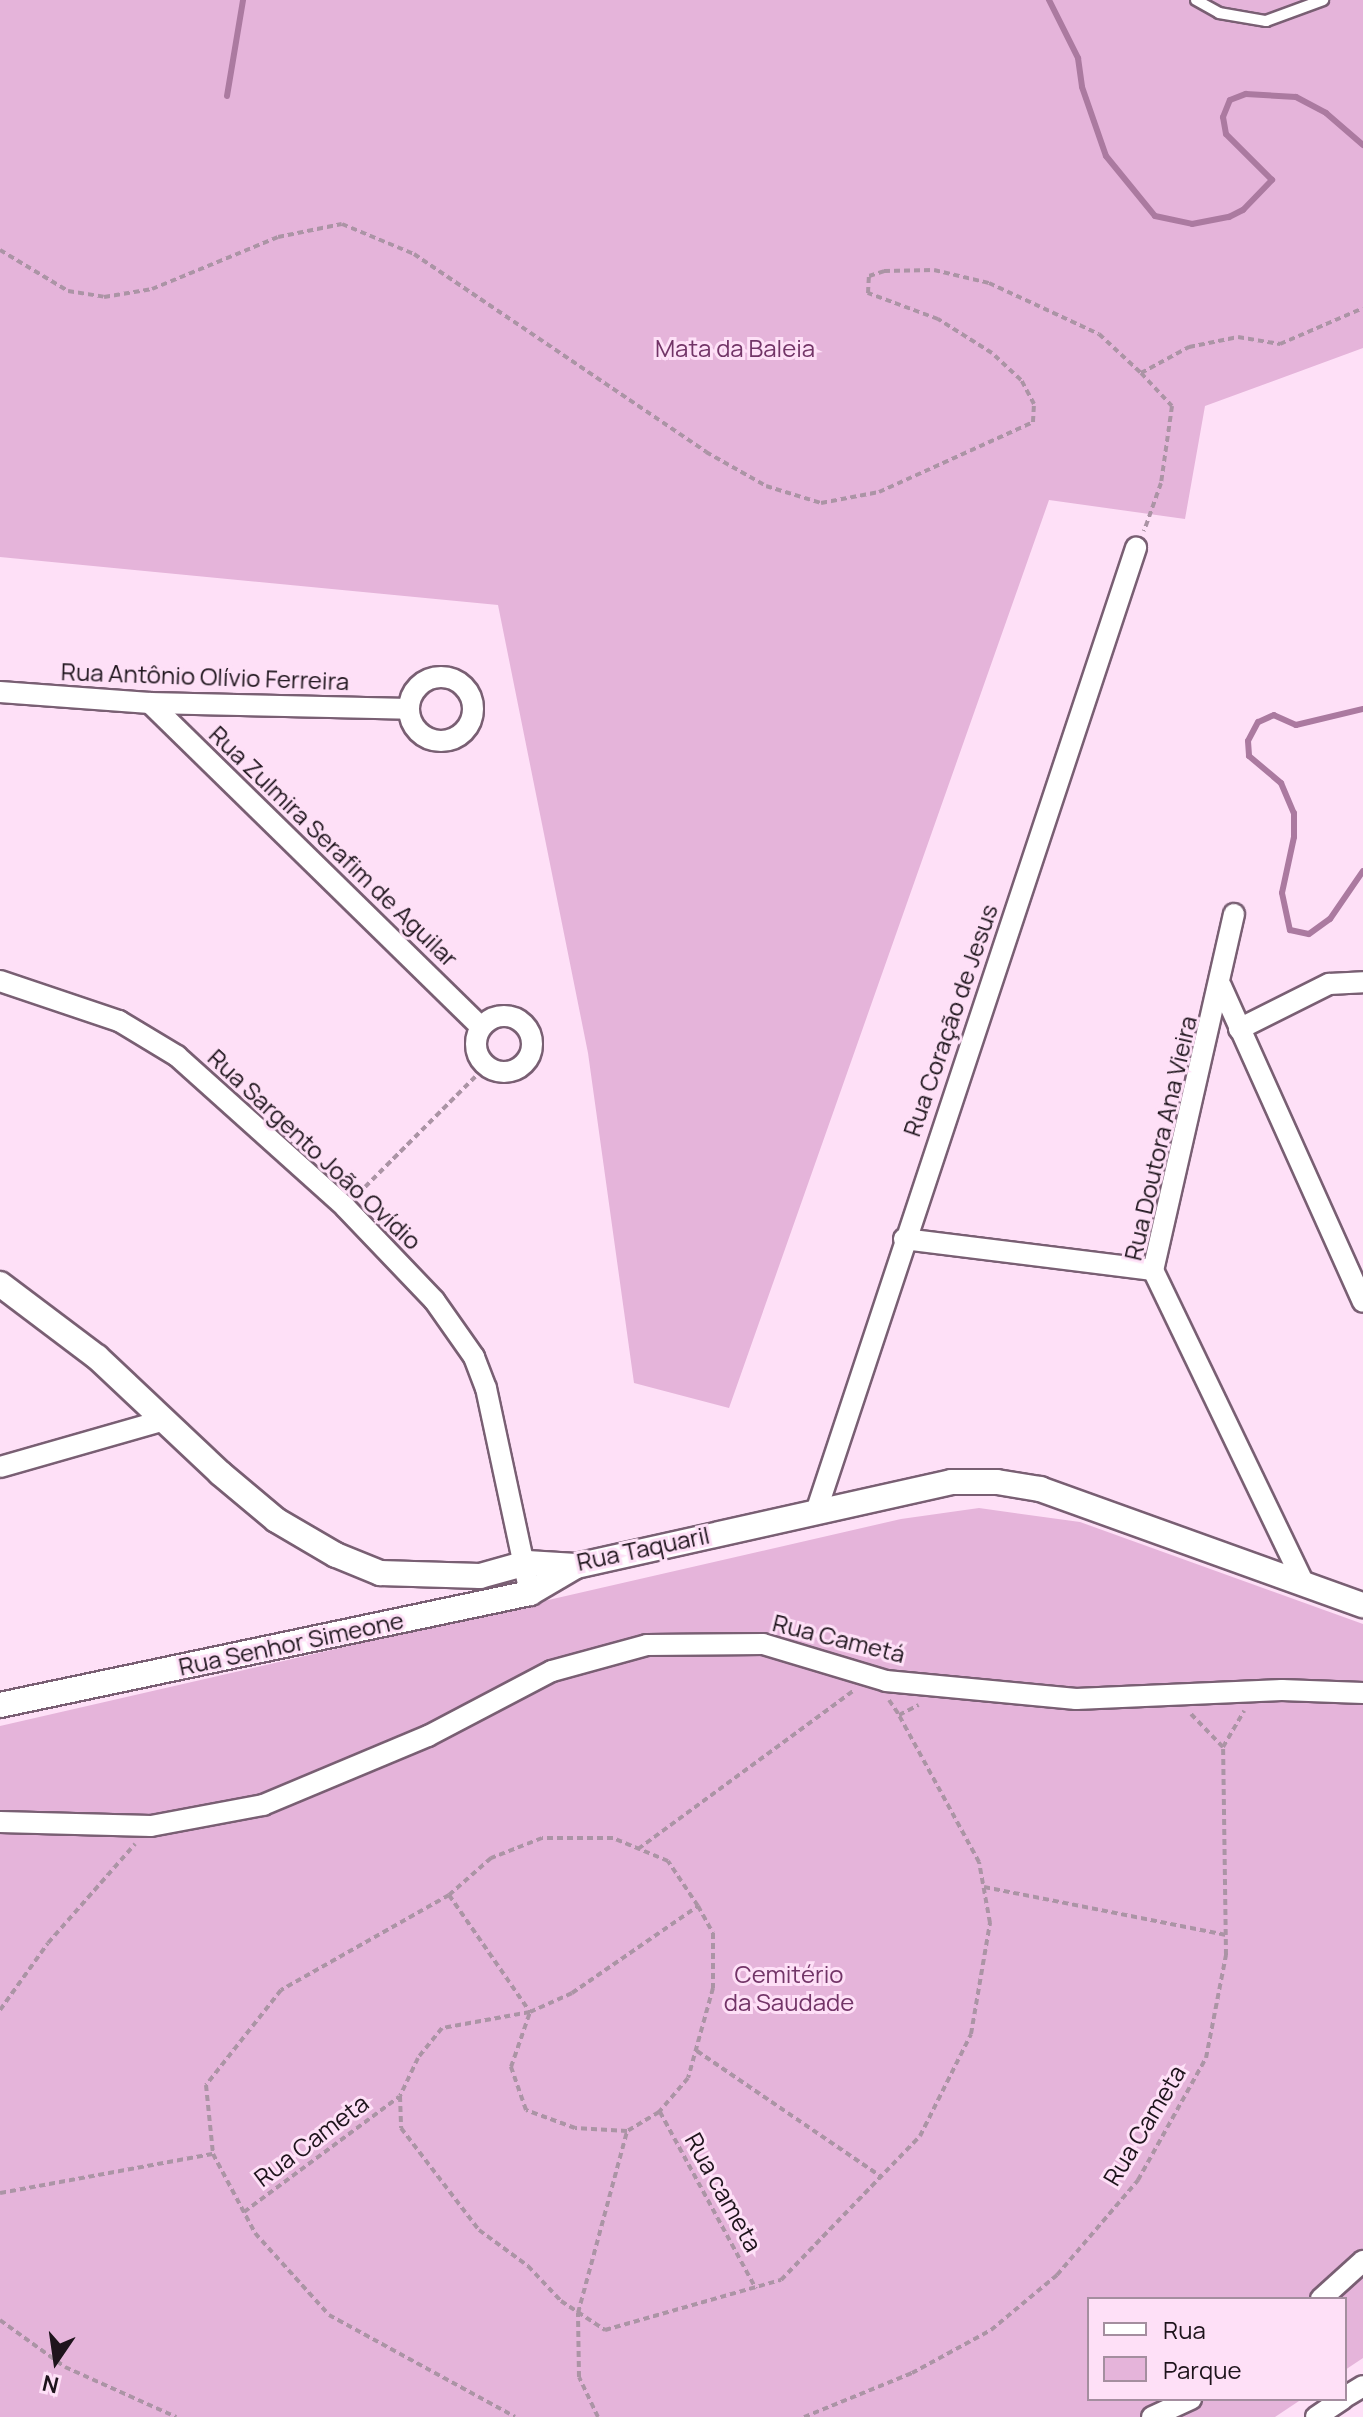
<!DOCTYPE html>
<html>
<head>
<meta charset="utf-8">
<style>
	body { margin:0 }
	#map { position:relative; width:1363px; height:2417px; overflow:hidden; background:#fee0f7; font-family:Manrope,sans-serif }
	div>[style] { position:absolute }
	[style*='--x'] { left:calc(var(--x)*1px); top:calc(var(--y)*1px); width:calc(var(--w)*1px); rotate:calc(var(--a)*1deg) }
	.green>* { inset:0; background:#e5b4da }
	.stream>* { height:6px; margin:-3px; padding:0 3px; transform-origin:3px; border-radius:3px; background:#ab7aa0 }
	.path>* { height:4px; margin-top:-2px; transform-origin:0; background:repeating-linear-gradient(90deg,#ab94a5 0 6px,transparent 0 10px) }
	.roads { filter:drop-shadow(2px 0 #795f73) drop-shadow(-2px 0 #795f73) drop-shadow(0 2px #795f73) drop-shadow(0 -2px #795f73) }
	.service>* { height:10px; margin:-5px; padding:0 5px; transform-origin:5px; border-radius:5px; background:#fff }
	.minor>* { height:20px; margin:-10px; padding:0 10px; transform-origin:10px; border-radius:10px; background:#fff }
	.minor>.ring { margin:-10px; padding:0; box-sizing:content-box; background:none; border:20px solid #fff; border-radius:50% }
	.tertiary>* { height:24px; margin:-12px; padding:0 12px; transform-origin:12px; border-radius:12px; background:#fff }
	span { translate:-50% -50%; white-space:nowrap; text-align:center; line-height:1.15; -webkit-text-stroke:6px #fee0f7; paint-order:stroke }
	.park-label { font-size:24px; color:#723467 }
	.street-label { font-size:24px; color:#1e141c }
	.legend { position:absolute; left:1087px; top:2297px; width:260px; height:104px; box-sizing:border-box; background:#fee0f7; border:2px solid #a48e9f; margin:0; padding:10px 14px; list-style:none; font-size:24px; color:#1e141c }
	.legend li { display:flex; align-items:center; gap:16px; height:40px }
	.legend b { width:40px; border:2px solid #a48e9f }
	.north { position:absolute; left:16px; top:2321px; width:80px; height:80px; -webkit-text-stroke:6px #fee0f7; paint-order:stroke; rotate:193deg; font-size:22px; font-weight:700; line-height:32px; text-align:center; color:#1e141c }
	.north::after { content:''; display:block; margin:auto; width:28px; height:36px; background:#1e141c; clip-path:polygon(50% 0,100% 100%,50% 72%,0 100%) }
</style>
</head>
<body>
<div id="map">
	<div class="green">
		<div style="clip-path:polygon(0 0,1363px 0,1363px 348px,1205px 406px,1185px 519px,1049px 500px,729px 1408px,634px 1383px,588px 1053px,498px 605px,0 557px)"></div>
		<div style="clip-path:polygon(979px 1508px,1080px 1522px,1363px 1624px,1363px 2358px,1345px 2370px,1345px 2299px,1089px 2299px,1089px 2399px,1302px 2399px,1275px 2417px,0 2417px,0 1726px,901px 1519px)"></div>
	</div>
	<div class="stream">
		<div style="--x:1049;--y:0;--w:65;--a:63.4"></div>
		<div style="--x:1078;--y:58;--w:29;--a:82"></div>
		<div style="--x:1082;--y:87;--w:73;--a:70.8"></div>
		<div style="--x:1106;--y:156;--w:77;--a:50.8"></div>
		<div style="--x:1155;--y:216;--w:38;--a:12"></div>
		<div style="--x:1192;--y:224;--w:38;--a:-11"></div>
		<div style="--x:1229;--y:217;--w:16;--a:-27"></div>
		<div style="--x:1243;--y:210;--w:42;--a:-46"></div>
		<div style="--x:1272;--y:180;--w:65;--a:-135"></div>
		<div style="--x:1226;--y:134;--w:17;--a:-100"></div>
		<div style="--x:1223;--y:117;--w:18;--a:-68"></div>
		<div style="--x:1230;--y:100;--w:17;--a:-21"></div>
		<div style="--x:1246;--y:94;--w:50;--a:3.4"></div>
		<div style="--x:1296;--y:97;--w:34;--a:28"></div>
		<div style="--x:1326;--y:113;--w:49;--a:40.9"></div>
		<div style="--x:227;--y:96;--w:97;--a:-80.5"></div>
		<div style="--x:1363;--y:709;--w:69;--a:166.6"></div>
		<div style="--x:1296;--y:725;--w:24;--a:-156"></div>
		<div style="--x:1274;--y:715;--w:17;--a:156"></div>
		<div style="--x:1258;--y:722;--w:21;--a:118"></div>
		<div style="--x:1248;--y:741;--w:15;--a:86"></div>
		<div style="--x:1249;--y:756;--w:42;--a:40.2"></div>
		<div style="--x:1281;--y:783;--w:33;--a:67"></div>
		<div style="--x:1294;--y:813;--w:24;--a:90"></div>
		<div style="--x:1294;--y:837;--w:57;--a:102.1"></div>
		<div style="--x:1282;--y:893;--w:38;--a:78"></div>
		<div style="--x:1290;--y:930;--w:19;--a:12"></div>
		<div style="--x:1309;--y:934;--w:26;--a:-36"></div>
		<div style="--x:1330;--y:919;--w:58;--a:-55.5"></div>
	</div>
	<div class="path">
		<div style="--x:0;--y:250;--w:79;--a:31.1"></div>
		<div style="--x:68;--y:291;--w:36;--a:9"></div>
		<div style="--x:104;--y:297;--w:49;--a:-9.5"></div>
		<div style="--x:152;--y:289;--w:136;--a:-22.4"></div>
		<div style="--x:278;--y:237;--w:65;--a:-11.5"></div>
		<div style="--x:342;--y:224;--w:78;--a:22.6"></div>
		<div style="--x:414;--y:254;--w:353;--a:34.1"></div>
		<div style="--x:706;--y:452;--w:69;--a:29.5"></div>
		<div style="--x:766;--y:486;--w:58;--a:17.2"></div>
		<div style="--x:821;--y:503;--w:59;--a:-10.7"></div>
		<div style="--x:879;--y:492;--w:169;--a:-24.4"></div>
		<div style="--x:1033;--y:422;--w:18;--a:-87"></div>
		<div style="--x:1034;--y:404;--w:27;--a:-118"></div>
		<div style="--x:1021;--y:380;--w:40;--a:-137"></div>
		<div style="--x:992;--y:353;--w:64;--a:-147.8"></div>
		<div style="--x:938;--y:319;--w:75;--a:-159.6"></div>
		<div style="--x:868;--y:293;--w:17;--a:-87"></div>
		<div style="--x:869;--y:276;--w:16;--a:-18"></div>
		<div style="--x:884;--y:271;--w:50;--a:-1.1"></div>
		<div style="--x:934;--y:270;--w:57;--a:13.3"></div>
		<div style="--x:989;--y:283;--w:121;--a:24.9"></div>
		<div style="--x:1099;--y:334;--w:57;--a:42.9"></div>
		<div style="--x:1141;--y:373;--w:55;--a:-28.4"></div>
		<div style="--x:1189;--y:347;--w:50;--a:-11.5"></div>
		<div style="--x:1238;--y:337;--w:43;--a:9.5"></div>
		<div style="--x:1280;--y:344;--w:90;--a:-23.4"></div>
		<div style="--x:1141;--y:373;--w:45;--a:46.8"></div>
		<div style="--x:1172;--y:406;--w:78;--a:98.1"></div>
		<div style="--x:1161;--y:483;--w:51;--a:109.5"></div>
		<div style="--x:358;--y:1194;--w:181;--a:-45"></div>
		<div style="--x:889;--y:1700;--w:18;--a:56"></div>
		<div style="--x:1191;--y:1714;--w:46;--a:45.9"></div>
		<div style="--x:638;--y:1849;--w:267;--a:-36.3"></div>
		<div style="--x:984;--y:1887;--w:247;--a:11.2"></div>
		<div style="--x:449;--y:1895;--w:193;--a:150.5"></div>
		<div style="--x:281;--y:1990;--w:121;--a:128.3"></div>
		<div style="--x:206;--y:2085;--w:69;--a:84.2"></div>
		<div style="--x:213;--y:2154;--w:89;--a:62"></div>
		<div style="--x:255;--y:2233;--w:110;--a:47.9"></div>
		<div style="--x:329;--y:2315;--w:212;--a:28.7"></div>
		<div style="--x:698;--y:1906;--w:54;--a:-123.7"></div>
		<div style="--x:668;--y:1861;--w:60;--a:-157.3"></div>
		<div style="--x:613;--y:1838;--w:71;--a:180"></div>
		<div style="--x:542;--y:1838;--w:55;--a:158.6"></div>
		<div style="--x:491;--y:1858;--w:56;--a:138.6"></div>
		<div style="--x:449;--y:1895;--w:142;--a:55.3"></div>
		<div style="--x:530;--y:2012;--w:46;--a:-24.3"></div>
		<div style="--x:572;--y:1993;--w:153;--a:-34.6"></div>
		<div style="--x:698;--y:1906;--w:31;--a:61"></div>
		<div style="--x:713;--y:1933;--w:55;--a:90"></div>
		<div style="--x:713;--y:1988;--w:93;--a:105.5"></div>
		<div style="--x:688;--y:2078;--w:45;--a:130.5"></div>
		<div style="--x:659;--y:2112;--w:37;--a:149"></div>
		<div style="--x:627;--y:2131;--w:52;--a:-176.7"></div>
		<div style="--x:575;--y:2128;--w:52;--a:-159.8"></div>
		<div style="--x:526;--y:2110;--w:46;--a:-109.2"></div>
		<div style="--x:511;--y:2067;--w:58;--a:-70.9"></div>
		<div style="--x:530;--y:2012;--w:89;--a:169.7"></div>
		<div style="--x:442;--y:2028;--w:38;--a:129"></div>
		<div style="--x:418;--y:2058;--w:42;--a:115.3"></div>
		<div style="--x:400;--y:2096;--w:32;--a:88"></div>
		<div style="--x:401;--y:2128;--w:128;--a:52.6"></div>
		<div style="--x:479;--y:2230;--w:61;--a:36.3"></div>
		<div style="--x:528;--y:2266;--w:48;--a:46.7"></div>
		<div style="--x:561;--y:2301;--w:53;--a:33.4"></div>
		<div style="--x:605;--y:2330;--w:183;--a:-15.9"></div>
		<div style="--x:781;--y:2280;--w:200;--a:-46"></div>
		<div style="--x:920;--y:2136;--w:114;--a:-63.4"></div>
		<div style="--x:971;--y:2034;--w:113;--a:-80.3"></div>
		<div style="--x:990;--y:1923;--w:62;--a:-100.2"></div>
		<div style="--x:979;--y:1862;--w:167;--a:-118.6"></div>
		<div style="--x:899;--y:1715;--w:22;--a:-27"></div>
		<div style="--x:0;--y:2010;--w:82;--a:-54.4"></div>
		<div style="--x:48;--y:1943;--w:132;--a:-48.7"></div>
		<div style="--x:697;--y:2051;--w:224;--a:34.3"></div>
		<div style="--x:660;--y:2112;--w:201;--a:61.5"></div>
		<div style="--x:0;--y:2193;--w:217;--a:-10.4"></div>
		<div style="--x:244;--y:2212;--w:193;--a:-36.6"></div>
		<div style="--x:0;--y:2320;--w:80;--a:35.9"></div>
		<div style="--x:65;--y:2367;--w:122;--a:24.2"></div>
		<div style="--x:598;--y:2417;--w:44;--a:-115.4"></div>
		<div style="--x:579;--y:2377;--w:64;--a:-90.9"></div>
		<div style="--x:578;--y:2313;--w:188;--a:-74.9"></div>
		<div style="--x:804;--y:2417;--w:117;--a:-22.2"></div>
		<div style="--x:912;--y:2373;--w:90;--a:-28.6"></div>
		<div style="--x:991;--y:2330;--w:86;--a:-39.8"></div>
		<div style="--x:1057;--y:2275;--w:125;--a:-49.5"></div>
		<div style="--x:1138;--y:2180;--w:140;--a:-60.9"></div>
		<div style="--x:1206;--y:2058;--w:105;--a:-79"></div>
		<div style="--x:1226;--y:1955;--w:208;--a:-90.8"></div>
		<div style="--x:1223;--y:1747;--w:42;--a:-59.7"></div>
	</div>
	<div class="roads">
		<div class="service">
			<div style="--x:1196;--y:0;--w:26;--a:29"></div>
			<div style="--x:1219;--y:13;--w:48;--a:9.7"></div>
			<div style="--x:1266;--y:21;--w:61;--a:-20.2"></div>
		</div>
		<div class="minor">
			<div class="ring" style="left:409px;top:677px;width:44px;height:44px"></div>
			<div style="--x:0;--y:692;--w:150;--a:4.2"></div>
			<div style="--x:150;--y:703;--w:259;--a:1.3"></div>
			<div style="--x:150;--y:703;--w:463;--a:44.4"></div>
			<div style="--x:1234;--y:914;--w:365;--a:102.8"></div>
			<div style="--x:1153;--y:1270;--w:346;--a:64.3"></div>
			<div style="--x:0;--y:981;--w:126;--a:18.6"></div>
			<div style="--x:119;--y:1021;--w:68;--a:31.1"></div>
			<div style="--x:177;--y:1056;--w:226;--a:41.9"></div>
			<div style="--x:345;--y:1207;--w:129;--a:46.3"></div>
			<div style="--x:434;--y:1300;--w:70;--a:54.9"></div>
			<div style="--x:474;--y:1357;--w:33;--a:69"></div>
			<div style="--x:486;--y:1388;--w:210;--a:77.9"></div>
			<div style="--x:1221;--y:986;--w:346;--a:65.8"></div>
			<div class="ring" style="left:476px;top:1016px;width:36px;height:36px"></div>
			<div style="--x:1239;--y:1029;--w:101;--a:-26.6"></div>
			<div style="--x:1329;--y:984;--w:34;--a:-3"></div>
			<div style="--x:904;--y:1239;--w:251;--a:7.1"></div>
			<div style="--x:0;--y:1467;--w:168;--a:-15.9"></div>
			<div style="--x:817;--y:1509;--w:1013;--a:-71.64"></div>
			<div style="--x:0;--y:1822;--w:151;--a:1.5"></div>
			<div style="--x:151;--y:1826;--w:114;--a:-10.6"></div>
			<div style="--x:263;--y:1805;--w:179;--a:-22.7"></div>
			<div style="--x:428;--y:1736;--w:140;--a:-27.7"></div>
			<div style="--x:552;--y:1671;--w:98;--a:-15.3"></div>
			<div style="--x:647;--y:1645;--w:116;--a:-0.5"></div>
			<div style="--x:763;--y:1644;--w:128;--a:16.7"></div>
			<div style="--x:886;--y:1681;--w:191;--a:5.4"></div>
			<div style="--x:1076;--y:1699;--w:206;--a:-2.5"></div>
			<div style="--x:1282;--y:1690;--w:81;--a:2.1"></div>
			<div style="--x:1321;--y:2299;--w:57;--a:-42.1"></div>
			<div style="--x:1345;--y:2397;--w:21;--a:-31"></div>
			<div style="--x:1152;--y:2417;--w:43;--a:-24.8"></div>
			<div style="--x:1316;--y:2417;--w:32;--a:-34"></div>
		</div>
		<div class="tertiary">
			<div style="--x:0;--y:1284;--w:121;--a:37"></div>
			<div style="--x:97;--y:1357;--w:169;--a:43.3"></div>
			<div style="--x:220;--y:1473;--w:73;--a:40"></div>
			<div style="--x:276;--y:1520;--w:69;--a:30.3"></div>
			<div style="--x:336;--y:1555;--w:48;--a:22.2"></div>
			<div style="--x:380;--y:1573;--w:100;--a:1.7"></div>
			<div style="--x:480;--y:1576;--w:49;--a:-15.5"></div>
			<div style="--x:527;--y:1563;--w:49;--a:3.5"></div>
			<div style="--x:576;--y:1566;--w:384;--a:-12.6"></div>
			<div style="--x:951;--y:1482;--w:46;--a:0"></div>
			<div style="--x:997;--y:1482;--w:44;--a:9.2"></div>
			<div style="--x:1040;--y:1489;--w:343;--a:19.8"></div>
			<div style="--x:0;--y:1705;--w:542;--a:-11.93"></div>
			<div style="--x:530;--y:1593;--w:53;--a:-30.4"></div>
		</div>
	</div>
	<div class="park-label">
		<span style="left:735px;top:348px">Mata da Baleia</span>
		<span style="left:789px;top:1988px">Cemitério<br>da Saudade</span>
	</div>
	<div class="street-label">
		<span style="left:205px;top:676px;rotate:2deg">Rua Antônio Olívio Ferreira</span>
		<span style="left:334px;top:846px;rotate:44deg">Rua Zulmira Serafim de Aguilar</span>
		<span style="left:950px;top:1020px;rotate:-71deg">Rua Coração de Jesus</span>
		<span style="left:1160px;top:1138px;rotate:-77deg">Rua Doutora Ana Vieira</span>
		<span style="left:315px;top:1149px;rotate:43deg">Rua Sargento João Ovídio</span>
		<span style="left:643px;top:1548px;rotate:-12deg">Rua Taquaril</span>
		<span style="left:839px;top:1638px;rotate:14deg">Rua Cametá</span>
		<span style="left:291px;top:1643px;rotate:-12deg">Rua Senhor Simeone</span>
		<span style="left:1144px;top:2125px;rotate:-59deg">Rua Cameta</span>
		<span style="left:311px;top:2140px;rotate:-37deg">Rua Cameta</span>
		<span style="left:724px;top:2192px;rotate:61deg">Rua cameta</span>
	</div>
	<ul class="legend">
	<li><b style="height:10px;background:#fff"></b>Rua</li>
	<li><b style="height:22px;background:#e5b4da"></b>Parque</li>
	</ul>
	<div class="north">N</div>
</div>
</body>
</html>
